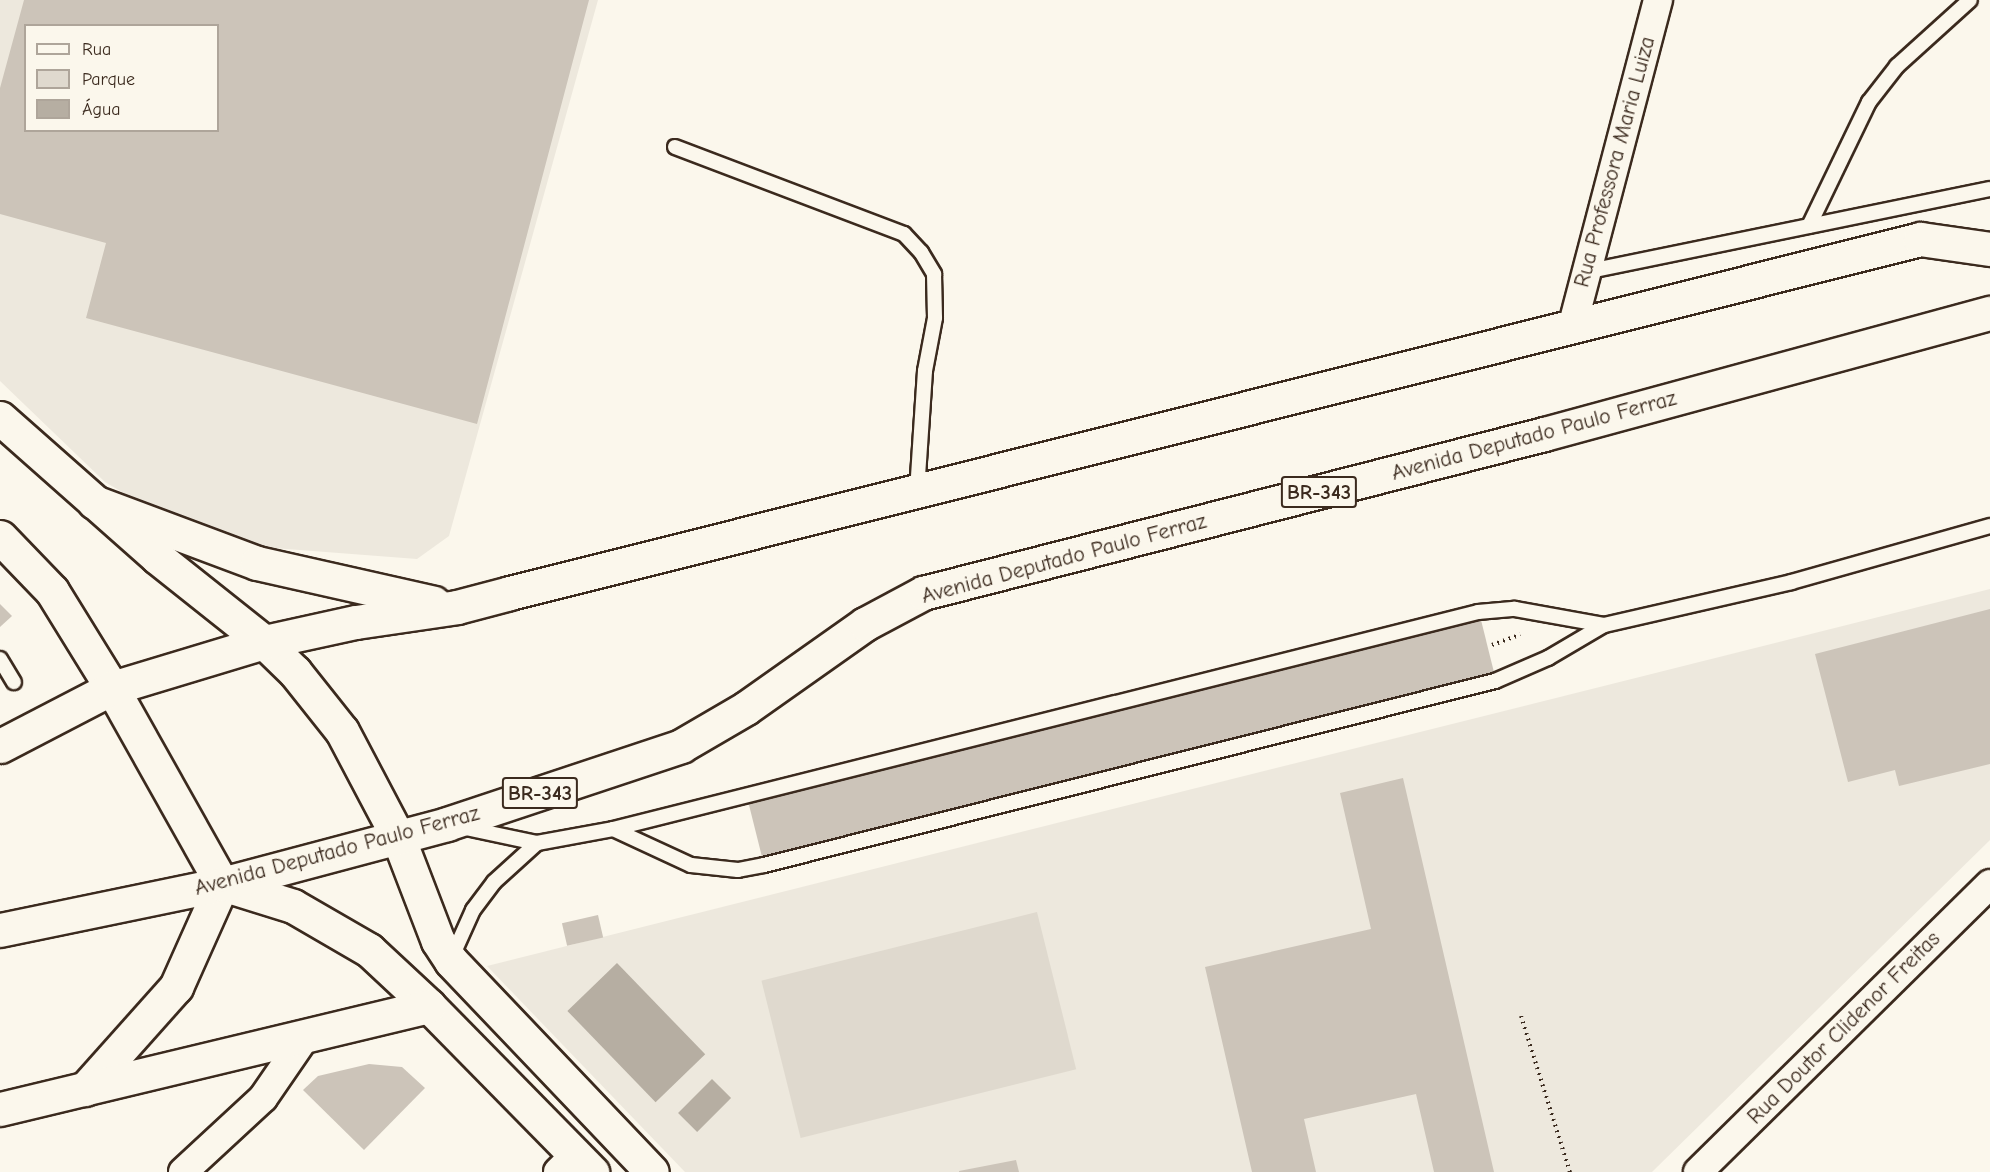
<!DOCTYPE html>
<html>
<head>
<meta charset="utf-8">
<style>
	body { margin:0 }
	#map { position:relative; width:1990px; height:1172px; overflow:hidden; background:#fbf7ec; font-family:"Comic Neue",sans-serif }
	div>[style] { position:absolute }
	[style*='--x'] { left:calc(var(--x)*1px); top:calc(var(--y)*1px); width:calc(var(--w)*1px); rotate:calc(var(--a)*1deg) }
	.built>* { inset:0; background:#ede8dd }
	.green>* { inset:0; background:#dfd9ce; transform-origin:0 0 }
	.water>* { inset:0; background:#b6aea2; transform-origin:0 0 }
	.building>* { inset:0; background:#ccc4b9; transform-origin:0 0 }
	.path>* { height:4px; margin-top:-2px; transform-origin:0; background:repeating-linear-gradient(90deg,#3b2a1e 0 1.5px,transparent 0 6px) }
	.roads { filter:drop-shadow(2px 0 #3b2a1e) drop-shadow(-2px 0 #3b2a1e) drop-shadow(0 2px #3b2a1e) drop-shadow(0 -2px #3b2a1e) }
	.lane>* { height:14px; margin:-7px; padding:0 7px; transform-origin:7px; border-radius:7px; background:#fbf7ec }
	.street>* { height:28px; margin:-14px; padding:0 14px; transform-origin:14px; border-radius:14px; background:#fbf7ec }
	.secondary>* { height:33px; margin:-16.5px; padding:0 16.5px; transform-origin:16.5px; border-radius:16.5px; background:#fbf7ec }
	.primary>* { height:33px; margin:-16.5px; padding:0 16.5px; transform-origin:16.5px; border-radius:16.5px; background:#fbf7ec }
	.highway>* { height:33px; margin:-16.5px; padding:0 16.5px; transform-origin:16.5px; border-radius:16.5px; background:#fbf7ec }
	span { translate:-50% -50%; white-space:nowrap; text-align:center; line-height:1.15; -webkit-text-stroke:5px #fbf7ec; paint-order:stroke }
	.shield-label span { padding:2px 4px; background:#fbf7ec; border:2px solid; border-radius:4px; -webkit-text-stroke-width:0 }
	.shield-label { font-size:21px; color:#3b2a1e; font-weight:700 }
	.street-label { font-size:22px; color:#3b2a1e }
	.legend { position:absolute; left:24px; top:24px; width:195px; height:108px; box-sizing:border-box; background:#fbf7ec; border:2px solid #aea59a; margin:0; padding:8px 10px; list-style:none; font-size:18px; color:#3b2a1e }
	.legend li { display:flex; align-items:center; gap:12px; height:30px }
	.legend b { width:30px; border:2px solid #aea59a }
</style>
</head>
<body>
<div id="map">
	<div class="built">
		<div style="clip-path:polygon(evenodd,0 0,598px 0,449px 536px,417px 559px,248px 546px,165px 517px,105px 482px,0 381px,0 0,26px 26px,218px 26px,218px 130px,26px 130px,26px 26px)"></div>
		<div style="clip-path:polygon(1990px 589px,1990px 840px,1652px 1172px,685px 1172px,487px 966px)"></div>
	</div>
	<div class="green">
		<div style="left:1037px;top:912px;width:162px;height:284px;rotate:76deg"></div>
	</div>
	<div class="water">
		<div style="left:617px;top:963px;width:127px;height:69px;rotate:46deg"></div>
		<div style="left:712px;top:1079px;width:27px;height:48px;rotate:45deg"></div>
	</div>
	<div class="building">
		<div style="clip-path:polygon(evenodd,24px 0,589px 0,477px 424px,86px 318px,106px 243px,0 214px,0 88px,24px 0,26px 26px,218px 26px,218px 130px,26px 130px,26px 26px)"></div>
		<div style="clip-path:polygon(0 604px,12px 616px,0 627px)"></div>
		<div style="clip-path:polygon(1990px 609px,1990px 764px,1899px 786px,1895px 770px,1848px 782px,1815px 654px)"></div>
		<div style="left:1480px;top:616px;width:63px;height:755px;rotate:76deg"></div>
		<div style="clip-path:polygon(1403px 778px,1494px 1172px,1434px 1172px,1416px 1094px,1304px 1119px,1316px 1172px,1252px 1172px,1205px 967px,1371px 929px,1340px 793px)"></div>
		<div style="left:598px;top:915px;width:23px;height:37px;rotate:77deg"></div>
		<div style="clip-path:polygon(369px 1064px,402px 1067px,425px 1088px,364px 1150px,303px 1090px,318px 1076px)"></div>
		<div style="clip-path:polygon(1016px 1160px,1019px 1172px,959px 1172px,959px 1171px)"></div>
	</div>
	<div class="path">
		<div style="--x:1492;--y:645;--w:30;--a:-20"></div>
		<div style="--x:1521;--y:1016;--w:164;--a:72.6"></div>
	</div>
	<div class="roads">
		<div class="lane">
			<div style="--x:675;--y:147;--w:245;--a:20.8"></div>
			<div style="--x:904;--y:234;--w:25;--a:47"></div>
			<div style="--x:921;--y:252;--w:26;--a:59"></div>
			<div style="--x:934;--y:274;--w:44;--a:88.7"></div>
			<div style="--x:935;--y:318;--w:54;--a:100.7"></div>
			<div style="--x:925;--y:371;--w:119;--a:93.8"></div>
			<div style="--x:1809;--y:226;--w:138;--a:-64.2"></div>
			<div style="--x:1869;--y:102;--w:46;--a:-52.1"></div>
			<div style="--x:1897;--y:66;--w:98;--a:-42.1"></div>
			<div style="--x:1585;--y:272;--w:413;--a:-11.6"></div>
			<div style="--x:0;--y:659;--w:27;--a:59"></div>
			<div style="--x:461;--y:827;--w:78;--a:11.9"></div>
			<div style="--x:537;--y:843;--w:77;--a:-10.4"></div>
			<div style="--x:613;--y:829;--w:892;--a:-14.08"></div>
			<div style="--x:1478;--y:612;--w:37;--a:-5"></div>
			<div style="--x:1515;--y:609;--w:90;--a:10.2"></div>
			<div style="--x:613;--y:829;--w:86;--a:24.8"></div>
			<div style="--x:691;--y:865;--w:47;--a:6.1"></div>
			<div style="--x:738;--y:870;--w:26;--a:-11"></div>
			<div style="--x:764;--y:865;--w:754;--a:-14.13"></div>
			<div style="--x:1495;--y:681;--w:58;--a:-23.5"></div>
			<div style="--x:1548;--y:658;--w:65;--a:-30.5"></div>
			<div style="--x:1604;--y:625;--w:192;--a:-12.9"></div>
			<div style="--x:1791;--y:582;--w:207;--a:-15.7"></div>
			<div style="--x:451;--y:959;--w:54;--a:-65.8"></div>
			<div style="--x:473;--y:910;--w:35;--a:-53"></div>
			<div style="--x:494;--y:882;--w:58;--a:-42.2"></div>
		</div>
		<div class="street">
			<div style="--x:1573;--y:324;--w:335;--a:-75.3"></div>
			<div style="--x:183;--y:1172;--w:109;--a:-42.8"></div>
			<div style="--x:263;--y:1098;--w:74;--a:-55.5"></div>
			<div style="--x:558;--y:1172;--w:24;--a:-45"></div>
			<div style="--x:1698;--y:1172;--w:410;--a:-44.6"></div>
		</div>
		<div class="secondary">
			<div style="--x:510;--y:593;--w:1454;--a:-14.09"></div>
			<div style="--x:1920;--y:239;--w:71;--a:8.1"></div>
			<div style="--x:398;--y:837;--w:111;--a:69"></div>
			<div style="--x:438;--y:941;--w:24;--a:57"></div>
			<div style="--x:451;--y:961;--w:291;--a:46.4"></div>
			<div style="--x:85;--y:1089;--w:137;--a:-48.3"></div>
			<div style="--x:176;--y:987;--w:113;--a:-65.9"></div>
			<div style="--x:222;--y:884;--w:74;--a:17.2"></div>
			<div style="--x:293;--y:906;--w:88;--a:30.1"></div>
			<div style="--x:369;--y:950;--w:82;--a:43"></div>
			<div style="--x:429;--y:1006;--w:233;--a:45.5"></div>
			<div style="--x:0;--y:1109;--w:441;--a:-13.5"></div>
		</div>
		<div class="primary">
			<div style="--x:0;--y:418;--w:210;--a:41.5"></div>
			<div style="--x:157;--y:557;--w:137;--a:38.5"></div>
			<div style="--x:264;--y:642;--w:43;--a:44.1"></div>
			<div style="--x:295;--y:672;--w:75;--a:51.5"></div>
			<div style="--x:342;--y:731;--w:120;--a:62.2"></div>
			<div style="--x:0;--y:537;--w:75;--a:46.1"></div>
			<div style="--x:52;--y:591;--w:114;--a:58.3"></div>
			<div style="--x:112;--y:688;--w:225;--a:60.7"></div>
		</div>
		<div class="highway">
			<div style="--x:94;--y:502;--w:174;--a:20.5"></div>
			<div style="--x:257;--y:563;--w:181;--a:12.7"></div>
			<div style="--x:0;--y:746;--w:126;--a:-27.4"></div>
			<div style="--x:112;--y:688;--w:159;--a:-16.8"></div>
			<div style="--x:264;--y:642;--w:94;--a:-12.3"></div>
			<div style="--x:356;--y:622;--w:102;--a:-8.4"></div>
			<div style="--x:457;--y:607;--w:55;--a:-14.8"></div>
			<div style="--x:0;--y:930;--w:227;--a:-11.7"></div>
			<div style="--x:222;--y:884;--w:233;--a:-14.9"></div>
			<div style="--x:447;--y:824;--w:247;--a:-18.4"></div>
			<div style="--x:681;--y:746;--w:75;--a:-30.3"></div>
			<div style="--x:746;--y:708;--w:146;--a:-35.2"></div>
			<div style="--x:865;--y:624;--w:66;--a:-28.1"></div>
			<div style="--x:923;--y:593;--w:641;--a:-14.36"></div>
			<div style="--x:1544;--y:434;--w:462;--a:-15.2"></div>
		</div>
	</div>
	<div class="shield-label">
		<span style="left:1319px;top:492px">BR-343</span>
		<span style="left:540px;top:793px">BR-343</span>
	</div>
	<div class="street-label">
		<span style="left:1615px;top:162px;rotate:-75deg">Rua Professora Maria Luiza</span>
		<span style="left:1534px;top:436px;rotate:-15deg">Avenida Deputado Paulo Ferraz</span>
		<span style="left:1064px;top:559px;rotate:-15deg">Avenida Deputado Paulo Ferraz</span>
		<span style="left:337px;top:851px;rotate:-15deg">Avenida Deputado Paulo Ferraz</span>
		<span style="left:1844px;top:1028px;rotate:-45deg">Rua Doutor Clidenor Freitas</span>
	</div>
	<ul class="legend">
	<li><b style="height:8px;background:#fbf7ec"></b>Rua</li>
	<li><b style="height:16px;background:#dfd9ce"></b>Parque</li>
	<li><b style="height:16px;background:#b6aea2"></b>Água</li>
	</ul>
</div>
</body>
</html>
